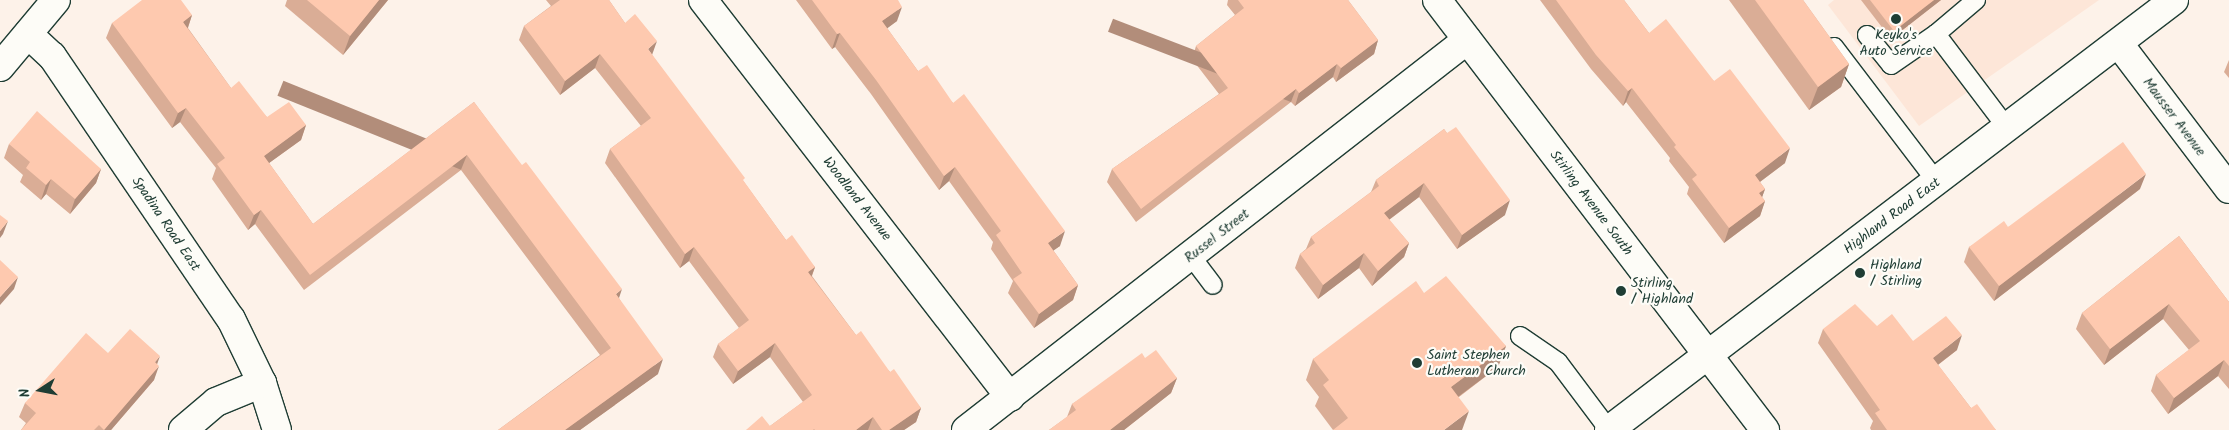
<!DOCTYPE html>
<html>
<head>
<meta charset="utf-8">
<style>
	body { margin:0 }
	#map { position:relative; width:2229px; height:430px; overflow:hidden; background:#fdf2e9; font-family:Kalam,sans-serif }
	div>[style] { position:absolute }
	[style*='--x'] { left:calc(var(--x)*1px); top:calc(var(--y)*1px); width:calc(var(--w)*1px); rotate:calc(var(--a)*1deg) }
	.built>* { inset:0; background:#fde6d8 }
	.roads { filter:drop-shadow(1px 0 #1f3d34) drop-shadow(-1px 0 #1f3d34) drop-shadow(0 1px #1f3d34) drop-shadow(0 -1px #1f3d34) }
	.lane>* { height:18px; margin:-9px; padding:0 9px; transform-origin:9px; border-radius:9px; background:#fdfcf7 }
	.street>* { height:28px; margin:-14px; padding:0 14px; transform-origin:14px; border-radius:14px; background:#fdfcf7 }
	.secondary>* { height:28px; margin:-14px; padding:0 14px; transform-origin:14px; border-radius:14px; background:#fdfcf7 }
	.wall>* { inset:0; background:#daad96 }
	.shaded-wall>* { inset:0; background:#b28d7a; transform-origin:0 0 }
	.building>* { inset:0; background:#fec9af }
	.dots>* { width:14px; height:14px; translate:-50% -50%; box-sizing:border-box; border:2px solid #fdfcf7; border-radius:50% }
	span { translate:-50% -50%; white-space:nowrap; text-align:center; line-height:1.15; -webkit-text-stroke:4.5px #fdfcf7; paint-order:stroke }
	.poi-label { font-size:14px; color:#1f3d34 }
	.left { translate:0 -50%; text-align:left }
	.street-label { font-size:14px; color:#1f3d34 }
	.north { position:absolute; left:15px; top:365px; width:50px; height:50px; -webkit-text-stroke:4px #fdfcf7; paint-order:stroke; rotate:259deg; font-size:14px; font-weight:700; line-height:20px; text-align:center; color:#1f3d34 }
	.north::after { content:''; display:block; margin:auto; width:18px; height:22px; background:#1f3d34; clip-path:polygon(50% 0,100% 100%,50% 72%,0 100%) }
</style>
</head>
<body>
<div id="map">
	<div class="built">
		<div style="clip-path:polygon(1834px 0,2099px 0,1919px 126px,1828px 5px)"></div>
	</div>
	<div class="roads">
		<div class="lane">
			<div style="--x:1976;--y:0;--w:52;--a:139.6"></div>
			<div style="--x:1936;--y:34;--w:118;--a:52.9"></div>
			<div style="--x:1867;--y:35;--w:38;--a:51"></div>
			<div style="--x:1891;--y:65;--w:55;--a:-34.6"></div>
			<div style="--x:1834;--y:47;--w:170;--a:52.7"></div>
			<div style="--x:1191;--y:256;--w:36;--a:53"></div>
			<div style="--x:1520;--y:336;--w:46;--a:34.4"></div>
			<div style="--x:1558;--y:362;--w:85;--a:53.1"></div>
		</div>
		<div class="street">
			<div style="--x:703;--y:0;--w:502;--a:52.29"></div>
			<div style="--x:28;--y:34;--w:33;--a:43"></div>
			<div style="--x:52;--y:56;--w:318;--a:55.8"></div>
			<div style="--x:231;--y:319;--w:71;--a:64.2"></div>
			<div style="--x:262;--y:383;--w:49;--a:72.3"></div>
			<div style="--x:2119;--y:44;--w:182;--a:52.8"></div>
			<div style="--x:0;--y:67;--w:87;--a:-50.1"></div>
			<div style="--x:183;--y:430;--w:43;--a:-40.3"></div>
			<div style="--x:216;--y:402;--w:50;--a:-22.4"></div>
			<div style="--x:966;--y:430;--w:635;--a:-37.9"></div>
		</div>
		<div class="secondary">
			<div style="--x:1437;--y:0;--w:541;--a:52.66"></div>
			<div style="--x:1609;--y:430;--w:710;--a:-37.27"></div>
		</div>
	</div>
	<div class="wall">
		<div style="clip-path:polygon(287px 0,388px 0,343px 55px,285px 6px)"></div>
		<div style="clip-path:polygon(546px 0,609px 0,625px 23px,652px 55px,786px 240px,815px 267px,812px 276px,856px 335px,890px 372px,921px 408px,916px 422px,904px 430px,746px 430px,770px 426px,803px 402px,770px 357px,733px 384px,713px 357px,718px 344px,739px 328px,689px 261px,680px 268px,605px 163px,610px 149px,641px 126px,595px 68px,560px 95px,519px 40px,524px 26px,551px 6px)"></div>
		<div style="clip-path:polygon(796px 0,898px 0,897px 21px,887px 28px,918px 71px,953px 103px,1060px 246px,1053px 250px,1078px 285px,1073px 300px,1034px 328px,1008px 293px,1013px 281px,991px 249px,993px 242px,949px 181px,939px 190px,871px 94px,835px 47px,832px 49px)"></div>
		<div style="clip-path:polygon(1228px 0,1348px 0,1378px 40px,1374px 54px,1336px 82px,1333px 77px,1295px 106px,1291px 102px,1136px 222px,1107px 182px,1112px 169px,1219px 94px,1192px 59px,1196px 46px,1235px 15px,1227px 5px)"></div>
		<div style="clip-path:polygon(1540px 0,1624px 0,1649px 33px,1714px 81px,1785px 163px,1760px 182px,1765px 189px,1762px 197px,1765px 201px,1760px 216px,1724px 243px,1687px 194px,1689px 187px,1669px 161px,1670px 158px,1626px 102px,1623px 106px,1591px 69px)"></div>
		<div style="clip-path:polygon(1729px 0,1803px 0,1849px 64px,1841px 87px,1809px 110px)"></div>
		<div style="clip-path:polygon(1861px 0,1941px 0,1891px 39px)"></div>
		<div style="clip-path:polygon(192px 15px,188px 28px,231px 88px,267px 117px,306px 125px,301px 140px,269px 163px,313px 224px,474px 102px,619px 298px,658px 374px,580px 430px,498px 430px,600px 355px,461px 170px,304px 290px,255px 224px,248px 230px,212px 179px,216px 168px,180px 122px,172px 128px,106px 38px,112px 23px)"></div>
		<div style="clip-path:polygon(2229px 60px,2229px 78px,2224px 72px)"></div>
		<div style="clip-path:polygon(1444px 129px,1505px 215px,1457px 249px,1419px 197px,1389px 220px,1409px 243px,1404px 257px,1372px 286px,1359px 268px,1318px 299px,1295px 268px,1300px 254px,1306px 249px,1311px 237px,1371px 192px,1376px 180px)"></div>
		<div style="clip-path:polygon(9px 144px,101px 169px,96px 183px,70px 214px,46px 194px,41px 200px,20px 182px,23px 175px,4px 158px)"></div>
		<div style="clip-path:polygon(2140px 189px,1994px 301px,1964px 262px,1969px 247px,2008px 227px)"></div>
		<div style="clip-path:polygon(2179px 236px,2229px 302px,2229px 389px,2218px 376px,2168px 414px,2151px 391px,2156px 375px,2189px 350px,2163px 319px,2104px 365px,2076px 329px,2082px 313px)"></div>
		<div style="clip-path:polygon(1424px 293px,1506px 346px,1498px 367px,1459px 397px,1333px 430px,1315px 406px,1319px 397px,1306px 380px,1313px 359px)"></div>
		<div style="clip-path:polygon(1823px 329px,1913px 341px,1957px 350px,1938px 365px,1971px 408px,1996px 430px,1871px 430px,1870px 428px,1873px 421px,1818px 343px)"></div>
		<div style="clip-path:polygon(108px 353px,157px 364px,154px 380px,111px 430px,21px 430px,26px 423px,19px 417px,25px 403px)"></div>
		<div style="clip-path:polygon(1145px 358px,1177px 378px,1171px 393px,1124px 430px,1049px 430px,1067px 417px,1072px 404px)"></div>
	</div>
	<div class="shaded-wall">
		<div style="clip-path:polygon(379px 0,388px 0,343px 55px,350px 36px)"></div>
		<div style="clip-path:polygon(1934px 0,1941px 0,1891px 39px,1894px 31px)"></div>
		<div style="clip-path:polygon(902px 7px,897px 21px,877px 36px,882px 21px)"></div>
		<div style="clip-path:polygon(192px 15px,187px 30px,183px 22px)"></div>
		<div style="clip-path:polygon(840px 33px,835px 47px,832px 49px,837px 34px)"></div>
		<div style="clip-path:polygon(1378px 40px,1374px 54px,1336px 82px,1341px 68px)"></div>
		<div style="clip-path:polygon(657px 41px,652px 55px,648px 49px)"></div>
		<div style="clip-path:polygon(600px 54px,595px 68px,560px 95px,565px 81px)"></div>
		<div style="clip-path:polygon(1337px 64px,1333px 77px,1295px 106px,1299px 93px)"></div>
		<div style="clip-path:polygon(1849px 64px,1841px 87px,1809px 110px,1818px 87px)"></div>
		<div style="clip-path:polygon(1632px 88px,1626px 102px,1623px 106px,1628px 91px)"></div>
		<div style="left:1296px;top:89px;width:14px;height:196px;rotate:111deg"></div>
		<div style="clip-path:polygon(186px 108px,180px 122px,172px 128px,178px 113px)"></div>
		<div style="clip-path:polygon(306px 125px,301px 140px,258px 171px,264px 156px)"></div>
		<div style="clip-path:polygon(1790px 148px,1785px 163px,1749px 190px,1755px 175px)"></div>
		<div style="left:467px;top:155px;width:16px;height:198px;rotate:112deg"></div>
		<div style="clip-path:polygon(955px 167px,949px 181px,939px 190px,944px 176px)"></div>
		<div style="clip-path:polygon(101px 169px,96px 183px,70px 214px,75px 199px)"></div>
		<div style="clip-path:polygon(2146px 174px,2140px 189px,1994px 301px,1999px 286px)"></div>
		<div style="clip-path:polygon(51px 179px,46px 194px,41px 200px,46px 185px)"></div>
		<div style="clip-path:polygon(1424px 183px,1419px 197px,1378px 228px,1384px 213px)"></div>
		<div style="clip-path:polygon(1765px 189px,1760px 203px,1759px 193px)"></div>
		<div style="clip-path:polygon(1510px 200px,1505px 215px,1457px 249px,1462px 235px)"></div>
		<div style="clip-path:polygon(1765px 201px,1760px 216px,1724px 243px,1729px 228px)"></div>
		<div style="clip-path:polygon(261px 210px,255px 224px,248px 230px,254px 215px)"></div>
		<div style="clip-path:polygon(8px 221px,3px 234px,0 238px,0 231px)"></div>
		<div style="clip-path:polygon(1065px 231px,1060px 246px,1043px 258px,1048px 243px)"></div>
		<div style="clip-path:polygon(1409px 243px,1404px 257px,1372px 286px,1378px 271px)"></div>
		<div style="clip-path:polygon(694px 247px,689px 261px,680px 268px,685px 254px)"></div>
		<div style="clip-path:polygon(1364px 253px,1359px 268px,1318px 299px,1323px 285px)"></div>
		<div style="clip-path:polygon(815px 267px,810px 280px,808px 272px)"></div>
		<div style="clip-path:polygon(18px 277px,14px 289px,0 305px,0 297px)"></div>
		<div style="clip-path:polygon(1078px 285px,1073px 300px,1034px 328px,1039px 314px)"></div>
		<div style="clip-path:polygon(622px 289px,617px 304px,616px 294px)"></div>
		<div style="clip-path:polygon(2169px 304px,2163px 319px,2104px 365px,2110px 349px)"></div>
		<div style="clip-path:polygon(1962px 335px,1957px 350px,1927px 373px,1933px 358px)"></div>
		<div style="clip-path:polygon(775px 343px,770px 357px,733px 384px,738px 371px)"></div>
		<div style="clip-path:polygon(1506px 346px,1498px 367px,1443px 408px,1451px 387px)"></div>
		<div style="clip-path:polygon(160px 356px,155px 370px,155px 362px)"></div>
		<div style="clip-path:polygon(663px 359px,658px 374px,580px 430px,565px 430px)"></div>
		<div style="clip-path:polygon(2224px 360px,2218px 376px,2168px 414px,2174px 398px)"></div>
		<div style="clip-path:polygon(159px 366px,154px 380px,111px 430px,104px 430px)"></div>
		<div style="clip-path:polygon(1177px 378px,1171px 393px,1124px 430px,1110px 430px)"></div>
		<div style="clip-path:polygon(921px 408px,916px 422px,904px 430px,889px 430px)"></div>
		<div style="clip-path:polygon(1469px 411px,1462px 430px,1444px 430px)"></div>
		<div style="clip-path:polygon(873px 417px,868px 430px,856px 430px)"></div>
	</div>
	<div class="building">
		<div style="clip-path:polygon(142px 0,181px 0,192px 15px,183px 22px,231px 88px,239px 81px,267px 117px,289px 102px,306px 125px,264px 156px,313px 224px,474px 102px,522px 165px,526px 162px,622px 289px,616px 294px,663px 359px,565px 430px,498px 430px,611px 348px,467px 155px,310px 275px,261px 210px,254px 215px,217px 164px,225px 158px,186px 108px,178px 113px,112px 23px)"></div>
		<div style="clip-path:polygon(307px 0,379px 0,350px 36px)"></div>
		<div style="clip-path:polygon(560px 0,609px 0,625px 23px,635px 14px,657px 41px,648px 49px,745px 178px,743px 180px,786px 240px,792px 235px,815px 267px,808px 272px,856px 335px,861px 331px,890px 372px,894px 369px,921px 408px,889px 430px,882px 430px,873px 417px,856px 430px,815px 430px,814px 429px,813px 430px,746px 430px,762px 416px,770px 426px,812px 395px,775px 343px,738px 371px,718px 344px,749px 320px,694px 247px,685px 254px,610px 149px,651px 118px,600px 54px,565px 81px,524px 26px)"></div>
		<div style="clip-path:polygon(812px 0,898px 0,902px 7px,882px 21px,918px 71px,927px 65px,953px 103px,964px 94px,1065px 231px,1048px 243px,1078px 285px,1039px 314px,1013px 279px,1022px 273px,996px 235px,1001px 231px,955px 167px,944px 176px,876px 80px,840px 33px,837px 34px)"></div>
		<div style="clip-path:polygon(1238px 0,1348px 0,1378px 40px,1341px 68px,1337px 64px,1299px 93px,1296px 89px,1141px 209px,1112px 169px,1228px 88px,1196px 46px,1244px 8px)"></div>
		<div style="clip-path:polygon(1556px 0,1624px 0,1649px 33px,1666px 19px,1714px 81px,1730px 69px,1790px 148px,1755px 175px,1765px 189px,1759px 193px,1765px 201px,1729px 228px,1692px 179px,1697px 175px,1674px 147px,1676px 145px,1632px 88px,1628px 91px,1596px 55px)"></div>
		<div style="clip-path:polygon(1755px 0,1803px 0,1849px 64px,1818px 87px)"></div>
		<div style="clip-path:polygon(1870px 0,1934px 0,1894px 31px)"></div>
		<div style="clip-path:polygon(37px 111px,101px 169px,75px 199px,51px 179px,46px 185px,26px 168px,30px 162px,9px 144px)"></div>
		<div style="clip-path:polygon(1456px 127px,1510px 200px,1462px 235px,1424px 183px,1384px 213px,1409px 243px,1378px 271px,1364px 253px,1323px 285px,1300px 254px,1315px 243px,1311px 237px,1379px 186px,1376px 180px,1444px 129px,1447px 133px)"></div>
		<div style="clip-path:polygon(2123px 142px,2146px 174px,1999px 286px,1969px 247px,2004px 221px,2008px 227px)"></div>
		<div style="clip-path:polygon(0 215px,8px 221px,0 231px)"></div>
		<div style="clip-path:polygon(2179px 236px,2229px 302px,2229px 366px,2224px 360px,2174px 398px,2156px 375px,2200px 341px,2169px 304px,2110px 349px,2082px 313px)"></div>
		<div style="clip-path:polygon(0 260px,18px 277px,0 297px)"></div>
		<div style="clip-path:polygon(1446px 276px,1506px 346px,1451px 387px,1469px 411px,1444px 430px,1333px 430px,1348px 418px,1323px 385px,1329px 380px,1313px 359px,1416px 281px,1424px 293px)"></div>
		<div style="clip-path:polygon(1855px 304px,1877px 326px,1892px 314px,1913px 341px,1946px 316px,1962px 335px,1933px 358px,1971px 408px,1977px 404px,1996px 430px,1887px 430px,1875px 413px,1880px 410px,1823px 329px)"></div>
		<div style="clip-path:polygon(130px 329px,160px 356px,155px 362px,159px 366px,104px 430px,99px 425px,94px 430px,21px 430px,36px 413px,25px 403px,86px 333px,108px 353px)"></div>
		<div style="clip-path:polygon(1156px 350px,1177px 378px,1110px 430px,1049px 430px,1076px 410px,1072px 404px,1142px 353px,1145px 358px)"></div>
	</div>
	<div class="dots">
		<div style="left:1896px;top:19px;background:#1f3d34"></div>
		<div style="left:1860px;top:273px;background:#1f3d34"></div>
		<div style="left:1621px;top:291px;background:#1f3d34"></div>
		<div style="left:1417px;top:363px;background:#1f3d34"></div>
	</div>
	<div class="poi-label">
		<span style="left:1896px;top:43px">Keyko's<br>Auto Service</span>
		<span class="left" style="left:1870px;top:273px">Highland<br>/ Stirling</span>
		<span class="left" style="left:1631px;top:291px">Stirling<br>/ Highland</span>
		<span class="left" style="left:1427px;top:363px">Saint Stephen<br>Lutheran Church</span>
	</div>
	<div class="street-label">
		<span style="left:2174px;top:117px;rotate:53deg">Mausser Avenue</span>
		<span style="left:857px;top:199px;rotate:52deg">Woodland Avenue</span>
		<span style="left:1591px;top:203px;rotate:53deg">Stirling Avenue South</span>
		<span style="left:1892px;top:216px;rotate:-37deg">Highland Road East</span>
		<span style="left:166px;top:224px;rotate:56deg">Spadina Road East</span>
		<span style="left:1217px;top:236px;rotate:-38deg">Russel Street</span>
	</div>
	<div class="north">N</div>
</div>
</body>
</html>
